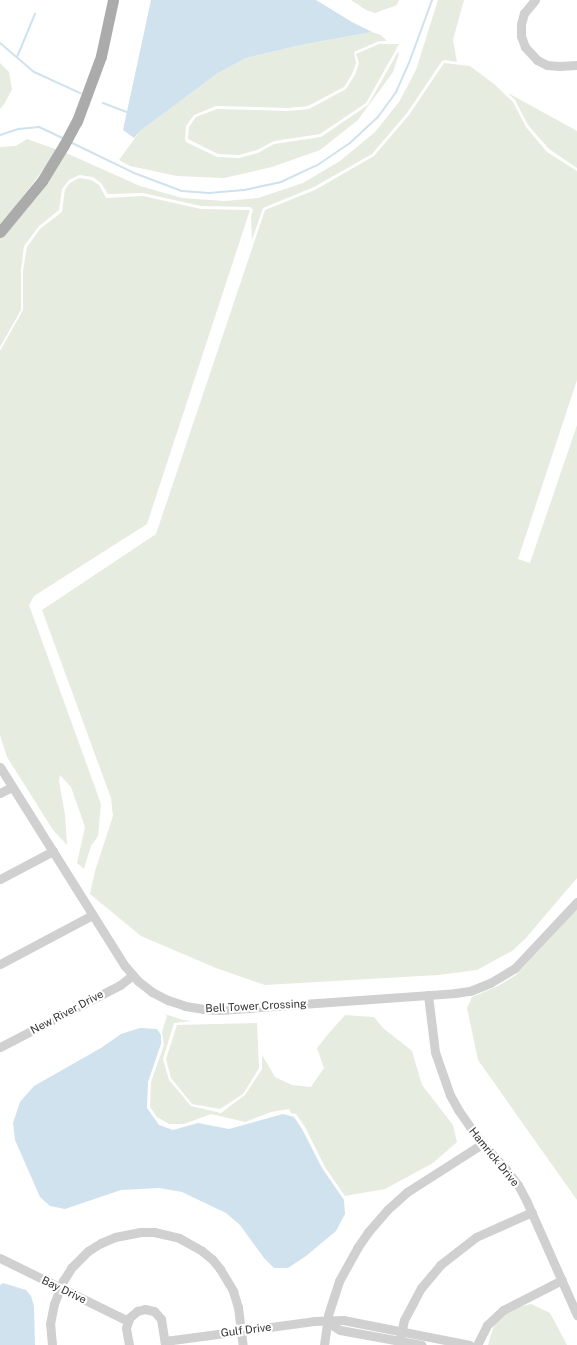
<!DOCTYPE html>
<html>
<head>
<meta charset="utf-8">
<style>
	body { margin:0 }
	#map { position:relative; width:577px; height:1345px; overflow:hidden; background:#fff; font-family:"Public Sans",sans-serif }
	div>[style] { position:absolute }
	[style*='--x'] { left:calc(var(--x)*1px); top:calc(var(--y)*1px); width:calc(var(--w)*1px); rotate:calc(var(--a)*1deg) }
	.green>* { inset:0; background:#e6ecdf }
	.water>* { inset:0; background:#cfe2ee }
	.stream>* { height:2px; margin:-1px; padding:0 1px; transform-origin:1px; border-radius:1px; background:#cfe2ee }
	.minor>* { height:9px; margin:-4.5px; padding:0 4.5px; transform-origin:4.5px; border-radius:4.5px; background:#d0d0d0 }
	.major>* { height:11px; margin:-5.5px; padding:0 5.5px; transform-origin:5.5px; border-radius:5.5px; background:#ababab }
	span { translate:-50% -50%; white-space:nowrap; text-align:center; line-height:1.15; -webkit-text-stroke:4px #fff; paint-order:stroke }
	.street-label { font-size:11px; color:#333 }
</style>
</head>
<body>
<div id="map">
	<div class="green">
		<div style="clip-path:polygon(351px 0,399px 0,397px 5px,375px 13px,366px 10px)"></div>
		<div style="clip-path:polygon(438px 0,464px 0,453px 40px,457px 62px,445px 60px,442px 61px,407px 113px,372px 154px,314px 187px,263px 208px,252px 240px,251px 216px,253px 210px,250px 207px,201px 206px,143px 193px,108px 194px,101px 183px,93px 177px,79px 175px,69px 180px,62px 189px,59px 210px,39px 226px,24px 246px,21px 270px,21px 310px,0 347px,0 237px,64px 152px,140px 186px,182px 198px,224px 201px,258px 198px,303px 183px,340px 161px,375px 132px,399px 102px,416px 70px)"></div>
		<div style="clip-path:polygon(372px 32px,381px 35px,387px 41px,379px 41px,354px 52px,356px 63px,352px 74px,344px 87px,308px 106px,288px 108px,216px 106px,194px 115px,186px 126px,185px 139px,186px 142px,217px 157px,239px 158px,258px 153px,274px 144px,321px 137px,368px 105px,398px 52px,399px 54px,393px 72px,358px 120px,320px 150px,272px 167px,224px 178px,177px 176px,130px 166px,119px 160px,140px 131px,218px 73px,246px 58px,301px 45px)"></div>
		<div style="clip-path:polygon(379px 44px,399px 44px,366px 103px,320px 134px,274px 141px,257px 150px,239px 155px,218px 154px,188px 139px,189px 127px,196px 117px,217px 109px,288px 111px,309px 109px,346px 89px,355px 75px,359px 63px,356px 54px)"></div>
		<div style="clip-path:polygon(0 63px,9px 72px,12px 89px,5px 103px,0 109px)"></div>
		<div style="clip-path:polygon(444px 63px,470px 66px,494px 84px,513px 102px,526px 127px,547px 152px,577px 171px,577px 380px,518px 559px,530px 563px,577px 425px,577px 878px,525px 939px,512px 951px,477px 970px,438px 975px,265px 985px,216px 968px,141px 936px,90px 894px,95px 871px,113px 816px,111px 798px,42px 610px,156px 534px,265px 210px,315px 190px,374px 156px,409px 115px)"></div>
		<div style="clip-path:polygon(508px 93px,577px 131px,577px 168px,549px 149px,528px 125px,515px 100px)"></div>
		<div style="clip-path:polygon(27px 139px,58px 150px,0 227px,0 147px,16px 146px)"></div>
		<div style="clip-path:polygon(79px 178px,91px 180px,99px 185px,106px 198px,143px 196px,201px 209px,250px 210px,147px 524px,34px 596px,29px 605px,101px 804px,98px 836px,91px 846px,84px 869px,77px 863px,85px 827px,71px 787px,60px 775px,59px 781px,65px 815px,67px 845px,53px 830px,7px 757px,0 735px,0 351px,23px 310px,23px 270px,27px 247px,40px 229px,62px 212px,65px 189px,70px 183px)"></div>
		<div style="clip-path:polygon(577px 909px,577px 1200px,478px 1060px,467px 1008px,472px 997px,498px 986px,516px 975px)"></div>
		<div style="clip-path:polygon(165px 1014px,183px 1020px,192px 1021px,174px 1023px,163px 1059px,169px 1080px,191px 1106px,221px 1113px,245px 1095px,262px 1069px,262px 1055px,275px 1077px,292px 1085px,311px 1087px,324px 1068px,317px 1048px,329px 1033px,345px 1015px,374px 1017px,383px 1028px,412px 1051px,422px 1085px,453px 1125px,457px 1142px,433px 1163px,385px 1189px,345px 1196px,325px 1167px,305px 1127px,296px 1114px,291px 1113px,289px 1109px,271px 1112px,245px 1122px,211px 1114px,184px 1124px,169px 1124px,157px 1117px,150px 1107px,151px 1082px,164px 1045px,162px 1032px,167px 1016px)"></div>
		<div style="clip-path:polygon(257px 1023px,259px 1068px,243px 1094px,220px 1109px,192px 1104px,171px 1078px,166px 1059px,177px 1025px)"></div>
		<div style="clip-path:polygon(531px 1304px,550px 1313px,567px 1345px,488px 1345px,494px 1325px,508px 1310px)"></div>
	</div>
	<div class="water">
		<div style="clip-path:polygon(151px 0,316px 0,352px 22px,372px 32px,301px 45px,246px 58px,218px 73px,140px 131px,134px 138px,123px 130px)"></div>
		<div style="clip-path:polygon(140px 1028px,157px 1029px,161px 1035px,161px 1044px,148px 1082px,147px 1108px,159px 1125px,173px 1130px,198px 1123px,229px 1129px,283px 1114px,294px 1117px,302px 1129px,322px 1168px,344px 1200px,345px 1214px,336px 1231px,306px 1256px,288px 1268px,274px 1268px,264px 1258px,240px 1225px,226px 1213px,182px 1192px,159px 1188px,121px 1190px,65px 1209px,50px 1206px,40px 1197px,15px 1140px,13px 1123px,20px 1102px,34px 1086px,101px 1048px,121px 1034px)"></div>
		<div style="clip-path:polygon(3px 1283px,26px 1290px,31px 1296px,34px 1306px,35px 1345px,0 1345px,0 1285px)"></div>
	</div>
	<div class="stream">
		<div style="--x:0;--y:43;--w:45;--a:40.5"></div>
		<div style="--x:34;--y:72;--w:51;--a:24.5"></div>
		<div style="--x:17;--y:57;--w:47;--a:-67.3"></div>
		<div style="--x:103;--y:103;--w:28;--a:21"></div>
		<div style="--x:0;--y:135;--w:20;--a:-18"></div>
		<div style="--x:19;--y:129;--w:20;--a:-6"></div>
		<div style="--x:39;--y:127;--w:26;--a:25"></div>
		<div style="--x:70;--y:142;--w:71;--a:25.8"></div>
		<div style="--x:134;--y:173;--w:51;--a:20.6"></div>
		<div style="--x:182;--y:191;--w:27;--a:4"></div>
		<div style="--x:209;--y:193;--w:35;--a:-5"></div>
		<div style="--x:244;--y:190;--w:38;--a:-12"></div>
		<div style="--x:281;--y:182;--w:38;--a:-25"></div>
		<div style="--x:316;--y:166;--w:41;--a:-34.1"></div>
		<div style="--x:350;--y:143;--w:38;--a:-43"></div>
		<div style="--x:378;--y:117;--w:31;--a:-54"></div>
		<div style="--x:396;--y:92;--w:32;--a:-66"></div>
		<div style="--x:409;--y:63;--w:67;--a:-69.9"></div>
	</div>
	<div class="minor">
		<div style="--x:535;--y:0;--w:17;--a:130"></div>
		<div style="--x:524;--y:13;--w:11;--a:105"></div>
		<div style="--x:521;--y:24;--w:12;--a:90"></div>
		<div style="--x:521;--y:36;--w:12;--a:70"></div>
		<div style="--x:525;--y:47;--w:18;--a:47"></div>
		<div style="--x:537;--y:60;--w:11;--a:27"></div>
		<div style="--x:547;--y:65;--w:12;--a:5"></div>
		<div style="--x:559;--y:66;--w:18;--a:-3"></div>
		<div style="--x:0;--y:767;--w:235;--a:57.9"></div>
		<div style="--x:125;--y:966;--w:20;--a:49"></div>
		<div style="--x:138;--y:981;--w:18;--a:38"></div>
		<div style="--x:152;--y:992;--w:18;--a:27"></div>
		<div style="--x:168;--y:1000;--w:18;--a:19"></div>
		<div style="--x:185;--y:1006;--w:18;--a:9"></div>
		<div style="--x:203;--y:1009;--w:17;--a:3"></div>
		<div style="--x:220;--y:1010;--w:236;--a:-4.1"></div>
		<div style="--x:455;--y:993;--w:15;--a:-8"></div>
		<div style="--x:470;--y:991;--w:22;--a:-22"></div>
		<div style="--x:490;--y:983;--w:29;--a:-31"></div>
		<div style="--x:515;--y:968;--w:91;--a:-46.8"></div>
		<div style="--x:0;--y:793;--w:13;--a:-27"></div>
		<div style="--x:0;--y:879;--w:60;--a:-27.8"></div>
		<div style="--x:0;--y:964;--w:104;--a:-28"></div>
		<div style="--x:428;--y:995;--w:57;--a:83"></div>
		<div style="--x:435;--y:1052;--w:46;--a:70.8"></div>
		<div style="--x:450;--y:1095;--w:18;--a:61"></div>
		<div style="--x:459;--y:1111;--w:40;--a:55.1"></div>
		<div style="--x:482;--y:1144;--w:33;--a:46"></div>
		<div style="--x:505;--y:1168;--w:21;--a:53"></div>
		<div style="--x:518;--y:1185;--w:17;--a:62"></div>
		<div style="--x:526;--y:1200;--w:126;--a:66.1"></div>
		<div style="--x:0;--y:1047;--w:135;--a:-27.3"></div>
		<div style="--x:120;--y:985;--w:16;--a:-38"></div>
		<div style="--x:0;--y:1258;--w:143;--a:26.2"></div>
		<div style="--x:327;--y:1322;--w:15;--a:32"></div>
		<div style="--x:340;--y:1330;--w:83;--a:10.4"></div>
		<div style="--x:165;--y:1341;--w:150;--a:-7.6"></div>
		<div style="--x:314;--y:1321;--w:29;--a:-2"></div>
		<div style="--x:343;--y:1320;--w:129;--a:11.1"></div>
		<div style="--x:52;--y:1345;--w:21;--a:-95"></div>
		<div style="--x:50;--y:1324;--w:20;--a:-79"></div>
		<div style="--x:54;--y:1304;--w:25;--a:-69"></div>
		<div style="--x:63;--y:1281;--w:15;--a:-58"></div>
		<div style="--x:71;--y:1268;--w:24;--a:-45"></div>
		<div style="--x:88;--y:1251;--w:15;--a:-32"></div>
		<div style="--x:101;--y:1243;--w:15;--a:-23"></div>
		<div style="--x:115;--y:1237;--w:26;--a:-11"></div>
		<div style="--x:141;--y:1232;--w:13;--a:0"></div>
		<div style="--x:154;--y:1232;--w:26;--a:13"></div>
		<div style="--x:179;--y:1238;--w:26;--a:29"></div>
		<div style="--x:202;--y:1251;--w:13;--a:39"></div>
		<div style="--x:212;--y:1259;--w:13;--a:51"></div>
		<div style="--x:220;--y:1269;--w:26;--a:59"></div>
		<div style="--x:233;--y:1291;--w:17;--a:73"></div>
		<div style="--x:238;--y:1307;--w:38;--a:83"></div>
		<div style="--x:129;--y:1345;--w:17;--a:-100"></div>
		<div style="--x:126;--y:1328;--w:10;--a:-73"></div>
		<div style="--x:129;--y:1318;--w:11;--a:-41"></div>
		<div style="--x:137;--y:1311;--w:8;--a:-14"></div>
		<div style="--x:145;--y:1309;--w:9;--a:13"></div>
		<div style="--x:154;--y:1311;--w:11;--a:49"></div>
		<div style="--x:161;--y:1319;--w:26;--a:81"></div>
		<div style="--x:324;--y:1345;--w:30;--a:-82"></div>
		<div style="--x:328;--y:1315;--w:36;--a:-72"></div>
		<div style="--x:339;--y:1281;--w:38;--a:-61"></div>
		<div style="--x:357;--y:1248;--w:19;--a:-55"></div>
		<div style="--x:368;--y:1232;--w:29;--a:-49"></div>
		<div style="--x:387;--y:1210;--w:27;--a:-42"></div>
		<div style="--x:407;--y:1192;--w:89;--a:-32.6"></div>
		<div style="--x:399;--y:1345;--w:25;--a:-79"></div>
		<div style="--x:404;--y:1320;--w:21;--a:-62"></div>
		<div style="--x:414;--y:1301;--w:15;--a:-62"></div>
		<div style="--x:421;--y:1288;--w:30;--a:-50"></div>
		<div style="--x:440;--y:1265;--w:46;--a:-37.9"></div>
		<div style="--x:476;--y:1237;--w:61;--a:-24.1"></div>
		<div style="--x:477;--y:1345;--w:22;--a:-63"></div>
		<div style="--x:487;--y:1325;--w:22;--a:-43"></div>
		<div style="--x:503;--y:1310;--w:66;--a:-27"></div>
	</div>
	<div class="major">
		<div style="--x:0;--y:232;--w:66;--a:-50.5"></div>
		<div style="--x:42;--y:181;--w:42;--a:-58.6"></div>
		<div style="--x:64;--y:145;--w:27;--a:-62"></div>
		<div style="--x:77;--y:121;--w:69;--a:-69.7"></div>
		<div style="--x:101;--y:56;--w:57;--a:-77.9"></div>
	</div>
	<div class="street-label">
		<span style="left:256px;top:1006px;rotate:-3deg">Bell Tower Crossing</span>
		<span style="left:67px;top:1012px;rotate:-28deg">New River Drive</span>
		<span style="left:494px;top:1157px;rotate:51deg">Hamrick Drive</span>
		<span style="left:64px;top:1290px;rotate:26deg">Bay Drive</span>
		<span style="left:246px;top:1330px;rotate:-7deg">Gulf Drive</span>
	</div>
</div>
</body>
</html>
